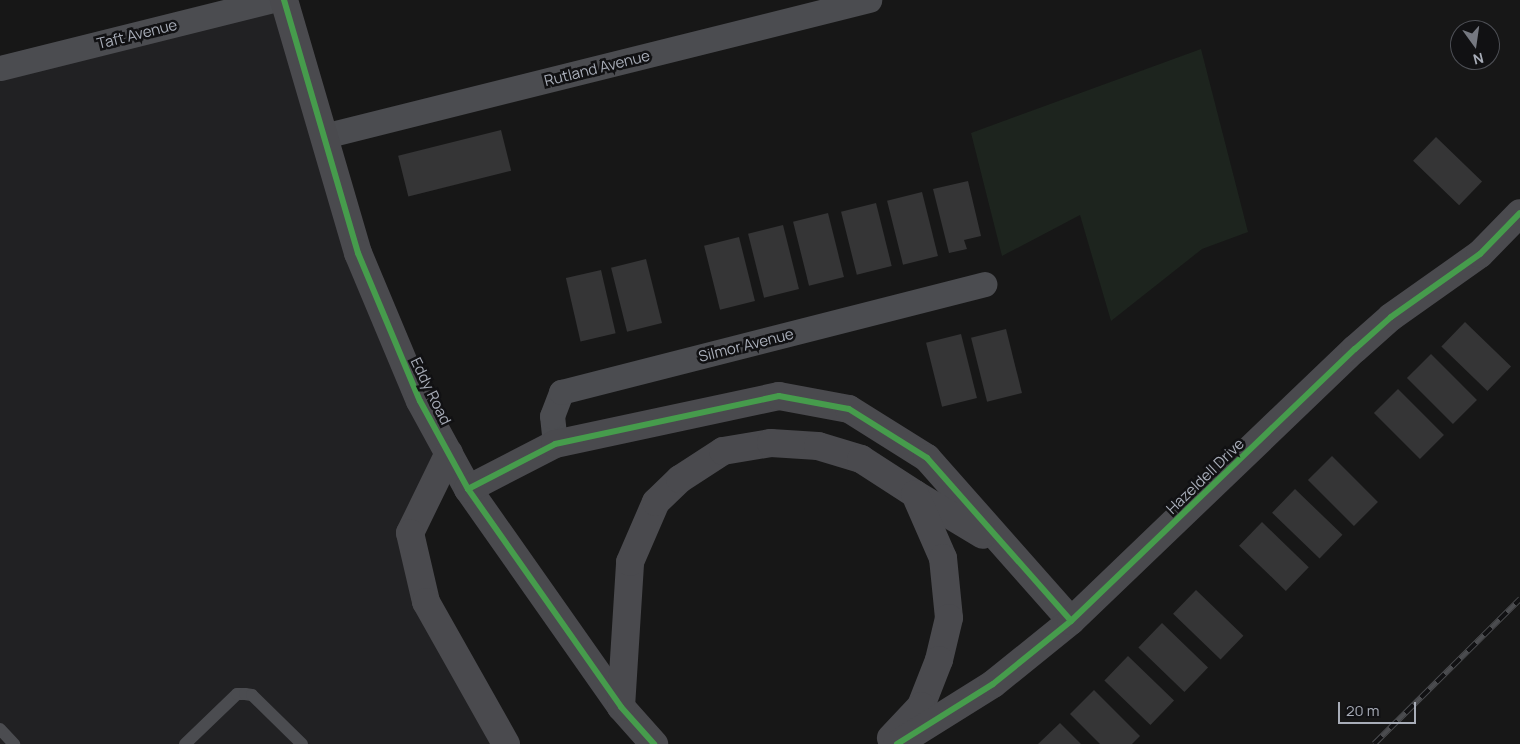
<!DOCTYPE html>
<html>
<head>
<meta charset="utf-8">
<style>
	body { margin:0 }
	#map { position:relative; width:1520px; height:744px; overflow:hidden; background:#171717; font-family:Manrope,sans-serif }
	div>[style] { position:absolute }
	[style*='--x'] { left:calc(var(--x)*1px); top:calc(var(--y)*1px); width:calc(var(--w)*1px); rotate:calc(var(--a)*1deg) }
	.built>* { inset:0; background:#212123 }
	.green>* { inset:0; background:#1d241e }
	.building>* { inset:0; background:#353536; transform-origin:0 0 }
	.lane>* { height:12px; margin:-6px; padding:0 6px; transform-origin:6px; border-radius:6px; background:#4b4c50 }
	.street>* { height:25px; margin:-12.5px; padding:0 12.5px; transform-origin:12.5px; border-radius:12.5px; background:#4b4c50 }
	.secondary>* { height:28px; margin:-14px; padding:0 14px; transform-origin:14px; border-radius:14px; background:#4a4a4e }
	.rail>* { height:5.5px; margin-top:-2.75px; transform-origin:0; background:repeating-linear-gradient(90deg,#111113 0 11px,#4b4c4f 0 22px); box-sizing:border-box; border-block:1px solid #4b4c4f }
	.cycleway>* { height:6px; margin:-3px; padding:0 3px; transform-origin:3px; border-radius:3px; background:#469c4c }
	span { translate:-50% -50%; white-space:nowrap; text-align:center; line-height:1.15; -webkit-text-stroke:5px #111113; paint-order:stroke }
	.street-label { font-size:15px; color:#a8adb8 }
	.north { position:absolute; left:1450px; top:20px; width:50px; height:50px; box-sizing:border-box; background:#111113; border:1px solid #4d4f55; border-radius:50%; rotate:166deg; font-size:14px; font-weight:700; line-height:20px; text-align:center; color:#a8adb8 }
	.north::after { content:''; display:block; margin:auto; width:18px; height:22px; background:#757880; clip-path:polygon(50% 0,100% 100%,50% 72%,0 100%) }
	.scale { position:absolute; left:1338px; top:702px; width:78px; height:22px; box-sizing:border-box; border:2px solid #a8adb8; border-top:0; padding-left:6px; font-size:15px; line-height:18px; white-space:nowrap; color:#a8adb8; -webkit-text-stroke:4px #111113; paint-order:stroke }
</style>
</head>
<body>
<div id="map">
	<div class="built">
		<div style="clip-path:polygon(273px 0,449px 453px,410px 533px,426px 602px,506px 744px,0 744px,0 68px)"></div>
	</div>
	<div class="green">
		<div style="clip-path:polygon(1201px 49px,1248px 232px,1202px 249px,1111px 321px,1080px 215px,1002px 256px,971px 133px)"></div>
	</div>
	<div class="building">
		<div style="left:501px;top:130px;width:42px;height:106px;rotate:76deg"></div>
		<div style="left:1436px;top:137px;width:64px;height:33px;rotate:44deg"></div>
		<div style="clip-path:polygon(968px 181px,981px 236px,964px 240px,967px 249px,949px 253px,933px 189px)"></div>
		<div style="left:922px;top:192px;width:66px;height:36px;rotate:76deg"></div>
		<div style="left:876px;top:203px;width:65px;height:36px;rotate:76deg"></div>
		<div style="left:828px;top:213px;width:66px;height:36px;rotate:76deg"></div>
		<div style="left:783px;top:225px;width:66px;height:36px;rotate:76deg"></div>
		<div style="left:739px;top:237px;width:66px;height:36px;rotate:76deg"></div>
		<div style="left:646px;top:259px;width:66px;height:36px;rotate:76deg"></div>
		<div style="left:601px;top:270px;width:65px;height:36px;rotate:77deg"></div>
		<div style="left:1465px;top:322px;width:64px;height:34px;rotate:44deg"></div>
		<div style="left:1006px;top:329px;width:66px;height:36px;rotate:76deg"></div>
		<div style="left:961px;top:334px;width:66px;height:36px;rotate:76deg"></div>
		<div style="left:1431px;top:354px;width:65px;height:34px;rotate:45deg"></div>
		<div style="left:1398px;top:389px;width:65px;height:34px;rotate:45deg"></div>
		<div style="left:1332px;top:456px;width:65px;height:34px;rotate:45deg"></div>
		<div style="left:1295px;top:489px;width:66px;height:33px;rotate:44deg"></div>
		<div style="left:1262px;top:522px;width:65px;height:33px;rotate:44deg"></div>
		<div style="left:1196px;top:590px;width:66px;height:33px;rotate:44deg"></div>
		<div style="left:1162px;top:623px;width:64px;height:34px;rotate:44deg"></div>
		<div style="left:1128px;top:656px;width:64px;height:34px;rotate:44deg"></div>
		<div style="clip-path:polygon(1094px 690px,1140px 736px,1132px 744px,1100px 744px,1070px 714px)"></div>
		<div style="clip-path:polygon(1060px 723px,1081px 744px,1038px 744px)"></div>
	</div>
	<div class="lane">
		<div style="--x:0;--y:729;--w:21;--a:47"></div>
		<div style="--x:185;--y:744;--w:72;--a:-43.9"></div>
		<div style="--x:237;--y:694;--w:8;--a:0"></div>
		<div style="--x:245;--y:694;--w:7;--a:8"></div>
		<div style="--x:252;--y:695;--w:70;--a:44.4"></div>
	</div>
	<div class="street">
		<div style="--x:0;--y:68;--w:281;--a:-14"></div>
		<div style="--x:324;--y:136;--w:562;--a:-14.01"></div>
		<div style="--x:555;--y:444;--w:28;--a:-96"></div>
		<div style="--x:552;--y:416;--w:26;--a:-69"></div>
		<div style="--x:561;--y:392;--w:437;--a:-14.3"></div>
	</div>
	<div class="secondary">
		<div style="--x:284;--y:0;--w:264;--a:73.7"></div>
		<div style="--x:358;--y:253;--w:160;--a:67.3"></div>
		<div style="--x:420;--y:401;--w:100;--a:61.4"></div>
		<div style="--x:468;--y:489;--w:266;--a:54.9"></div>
		<div style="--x:621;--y:707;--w:50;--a:48.3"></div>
		<div style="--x:449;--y:453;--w:89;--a:116"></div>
		<div style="--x:410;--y:533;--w:71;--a:76.9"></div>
		<div style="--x:426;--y:602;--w:163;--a:60.6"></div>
		<div style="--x:468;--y:489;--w:98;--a:-27.3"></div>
		<div style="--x:555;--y:444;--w:229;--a:-12.1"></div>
		<div style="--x:779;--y:396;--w:71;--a:10.5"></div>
		<div style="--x:849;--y:409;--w:92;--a:32.1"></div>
		<div style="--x:927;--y:458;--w:217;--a:48.5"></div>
		<div style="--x:915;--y:494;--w:79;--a:31.1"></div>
		<div style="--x:621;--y:707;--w:145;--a:-86.4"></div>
		<div style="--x:630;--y:562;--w:65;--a:-66.6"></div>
		<div style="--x:656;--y:502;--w:33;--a:-44"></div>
		<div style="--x:680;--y:479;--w:51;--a:-33.1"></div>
		<div style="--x:723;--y:451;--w:49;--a:-9.5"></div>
		<div style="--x:771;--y:443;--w:47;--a:3.7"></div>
		<div style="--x:818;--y:446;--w:45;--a:16.8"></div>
		<div style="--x:861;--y:459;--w:64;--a:32.9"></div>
		<div style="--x:915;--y:494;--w:70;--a:66.4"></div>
		<div style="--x:943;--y:558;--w:60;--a:84.3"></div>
		<div style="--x:949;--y:618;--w:43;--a:103.4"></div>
		<div style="--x:939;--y:660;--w:49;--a:111.4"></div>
		<div style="--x:921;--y:706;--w:44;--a:133.2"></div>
		<div style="--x:897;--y:744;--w:113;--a:-32"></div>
		<div style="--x:993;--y:684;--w:100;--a:-38.9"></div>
		<div style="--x:1071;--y:621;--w:393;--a:-43.8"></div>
		<div style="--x:1355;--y:349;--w:48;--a:-41.6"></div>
		<div style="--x:1391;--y:317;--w:109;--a:-35.3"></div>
		<div style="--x:1480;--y:254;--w:57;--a:-45.7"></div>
	</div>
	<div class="rail">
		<div style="--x:1374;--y:744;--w:206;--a:-44.8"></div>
	</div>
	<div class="cycleway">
		<div style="--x:284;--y:0;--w:264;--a:73.7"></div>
		<div style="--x:358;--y:253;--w:160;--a:67.3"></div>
		<div style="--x:420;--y:401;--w:100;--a:61.4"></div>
		<div style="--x:468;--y:489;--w:266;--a:54.9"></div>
		<div style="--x:621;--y:707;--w:50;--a:48.3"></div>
		<div style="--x:468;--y:489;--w:98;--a:-27.3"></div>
		<div style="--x:555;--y:444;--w:229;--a:-12.1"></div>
		<div style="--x:779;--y:396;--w:71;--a:10.5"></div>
		<div style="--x:849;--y:409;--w:92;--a:32.1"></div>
		<div style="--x:927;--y:458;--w:217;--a:48.5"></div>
		<div style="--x:897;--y:744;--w:113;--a:-32"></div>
		<div style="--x:993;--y:684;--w:100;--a:-38.9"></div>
		<div style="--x:1071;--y:621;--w:393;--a:-43.8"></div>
		<div style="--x:1355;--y:349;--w:48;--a:-41.6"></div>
		<div style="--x:1391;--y:317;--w:109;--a:-35.3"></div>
		<div style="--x:1480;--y:254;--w:57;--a:-45.7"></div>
	</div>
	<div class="street-label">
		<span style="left:137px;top:34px;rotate:-14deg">Taft Avenue</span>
		<span style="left:597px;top:68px;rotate:-14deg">Rutland Avenue</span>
		<span style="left:746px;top:345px;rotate:-14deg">Silmor Avenue</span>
		<span style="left:431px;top:391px;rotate:64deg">Eddy Road</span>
		<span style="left:1205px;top:476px;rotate:-44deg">Hazeldell Drive</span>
	</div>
	<div class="north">N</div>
	<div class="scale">20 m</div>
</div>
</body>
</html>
